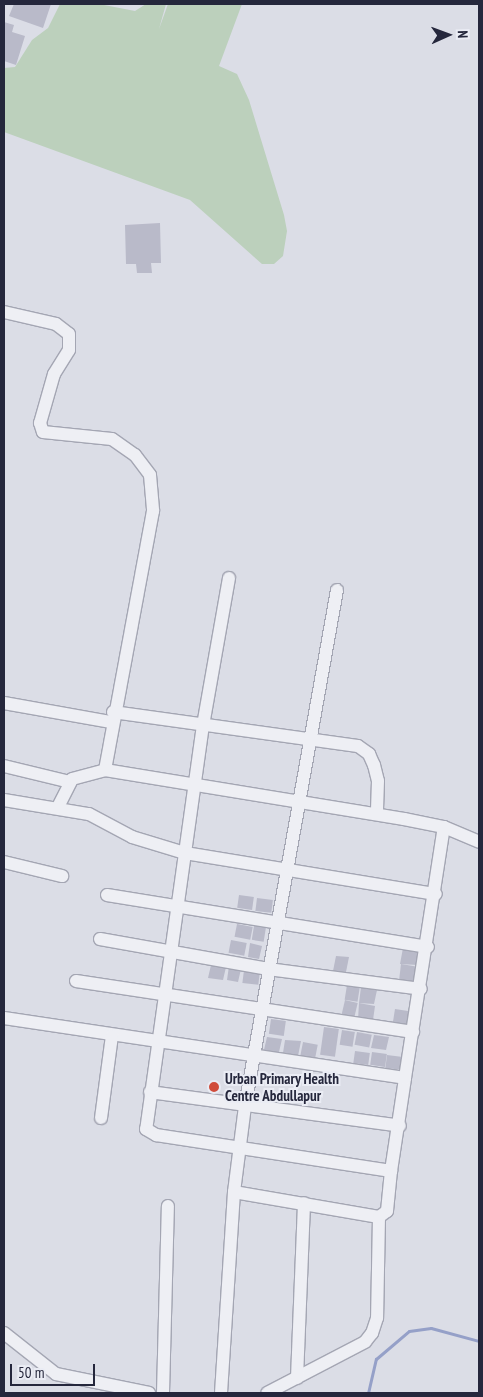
<!DOCTYPE html>
<html>
<head>
<meta charset="utf-8">
<style>
	body { margin:0 }
	#map { position:relative; width:483px; height:1397px; overflow:hidden; background:#dbdde6; font-family:"PT Sans Narrow",sans-serif }
	div>[style] { position:absolute }
	[style*='--x'] { left:calc(var(--x)*1px); top:calc(var(--y)*1px); width:calc(var(--w)*1px); rotate:calc(var(--a)*1deg) }
	.green>* { inset:0; background:#bcd0bc }
	.stream>* { height:3px; margin:-1.5px; padding:0 1.5px; transform-origin:1.5px; border-radius:1.5px; background:#95a0c8 }
	.building>* { inset:0; background:#b9bac9; transform-origin:0 0 }
	.roads { filter:drop-shadow(1px 0 #a4a6b3) drop-shadow(-1px 0 #a4a6b3) drop-shadow(0 1px #a4a6b3) drop-shadow(0 -1px #a4a6b3) }
	.minor>* { height:12px; margin:-6px; padding:0 6px; transform-origin:6px; border-radius:6px; background:#eeeff4 }
	.dots>* { width:14px; height:14px; translate:-50% -50%; box-sizing:border-box; border:2px solid #eaecf4; border-radius:50% }
	span { translate:-50% -50%; white-space:nowrap; text-align:center; line-height:1.15; -webkit-text-stroke:4px #eaecf4; paint-order:stroke }
	.poi-label { font-size:15px; color:#25273c; font-weight:700 }
	.left { translate:0 -50%; text-align:left }
	.frame { position:absolute; inset:0; border:5px solid #25273c; pointer-events:none }
	.north { position:absolute; left:423px; top:10px; width:50px; height:50px; -webkit-text-stroke:4px #eaecf4; paint-order:stroke; rotate:88deg; font-size:14px; font-weight:700; line-height:20px; text-align:center; color:#25273c }
	.north::after { content:''; display:block; margin:auto; width:18px; height:22px; background:#25273c; clip-path:polygon(50% 0,100% 100%,50% 72%,0 100%) }
	.scale { position:absolute; left:10px; top:1364px; width:85px; height:22px; box-sizing:border-box; border:2px solid #25273c; border-top:0; padding-left:6px; font-size:15px; line-height:18px; white-space:nowrap; color:#25273c; -webkit-text-stroke:4px #eaecf4; paint-order:stroke }
</style>
</head>
<body>
<div id="map">
	<div class="green">
		<div style="clip-path:polygon(60px 4px,99px 4px,135px 11px,146px 4px,166px 4px,159px 29px,168px 4px,242px 4px,219px 66px,237px 74px,249px 100px,284px 215px,287px 231px,283px 256px,274px 264px,262px 264px,190px 200px,4px 132px,4px 68px,15px 67px,32px 40px,48px 28px)"></div>
	</div>
	<div class="stream">
		<div style="--x:368;--y:1393;--w:35;--a:-77"></div>
		<div style="--x:376;--y:1359;--w:43;--a:-40.3"></div>
		<div style="--x:409;--y:1331;--w:22;--a:-8"></div>
		<div style="--x:431;--y:1328;--w:50;--a:15.2"></div>
	</div>
	<div class="building">
		<div style="clip-path:polygon(14px 4px,51px 4px,43px 28px,9px 16px)"></div>
		<div style="clip-path:polygon(4px 22px,14px 25px,12px 32px,25px 36px,16px 65px,4px 61px)"></div>
		<div style="clip-path:polygon(160px 223px,161px 263px,151px 263px,152px 273px,137px 273px,136px 264px,126px 264px,125px 225px)"></div>
		<div style="left:239px;top:895px;width:15px;height:13px;rotate:8deg"></div>
		<div style="left:257px;top:898px;width:16px;height:13px;rotate:7deg"></div>
		<div style="left:237px;top:924px;width:16px;height:13px;rotate:11deg"></div>
		<div style="left:254px;top:926px;width:12px;height:14px;rotate:9deg"></div>
		<div style="left:231px;top:940px;width:16px;height:13px;rotate:11deg"></div>
		<div style="clip-path:polygon(250px 943px,262px 946px,259px 959px,248px 957px)"></div>
		<div style="clip-path:polygon(403px 948px,420px 950px,418px 965px,400px 964px)"></div>
		<div style="clip-path:polygon(336px 956px,349px 957px,346px 972px,333px 971px)"></div>
		<div style="clip-path:polygon(401px 964px,419px 967px,417px 981px,399px 981px)"></div>
		<div style="clip-path:polygon(211px 965px,226px 967px,223px 980px,208px 978px)"></div>
		<div style="clip-path:polygon(229px 966px,241px 969px,238px 982px,227px 980px)"></div>
		<div style="left:244px;top:970px;width:16px;height:13px;rotate:7deg"></div>
		<div style="left:347px;top:985px;width:13px;height:15px;rotate:9deg"></div>
		<div style="clip-path:polygon(361px 987px,377px 990px,374px 1004px,359px 1003px)"></div>
		<div style="left:345px;top:1000px;width:13px;height:15px;rotate:13deg"></div>
		<div style="clip-path:polygon(359px 1003px,375px 1006px,373px 1020px,358px 1020px)"></div>
		<div style="left:395px;top:1009px;width:18px;height:16px;rotate:9deg"></div>
		<div style="left:271px;top:1019px;width:15px;height:15px;rotate:8deg"></div>
		<div style="left:324px;top:1027px;width:15px;height:28px;rotate:8deg"></div>
		<div style="left:342px;top:1030px;width:13px;height:15px;rotate:9deg"></div>
		<div style="left:357px;top:1032px;width:15px;height:13px;rotate:11deg"></div>
		<div style="clip-path:polygon(374px 1035px,389px 1037px,386px 1050px,371px 1048px)"></div>
		<div style="clip-path:polygon(267px 1037px,282px 1039px,279px 1052px,264px 1050px)"></div>
		<div style="clip-path:polygon(285px 1040px,301px 1041px,298px 1056px,283px 1053px)"></div>
		<div style="left:303px;top:1042px;width:15px;height:15px;rotate:11deg"></div>
		<div style="left:355px;top:1051px;width:15px;height:12px;rotate:8deg"></div>
		<div style="left:372px;top:1052px;width:15px;height:13px;rotate:8deg"></div>
		<div style="left:387px;top:1055px;width:16px;height:13px;rotate:7deg"></div>
	</div>
	<div class="roads">
		<div class="minor">
			<div style="--x:4;--y:312;--w:53;--a:13"></div>
			<div style="--x:56;--y:324;--w:16;--a:38"></div>
			<div style="--x:69;--y:334;--w:16;--a:90"></div>
			<div style="--x:69;--y:350;--w:28;--a:122"></div>
			<div style="--x:54;--y:374;--w:51;--a:105.9"></div>
			<div style="--x:40;--y:423;--w:9;--a:72"></div>
			<div style="--x:43;--y:432;--w:69;--a:5.8"></div>
			<div style="--x:112;--y:439;--w:28;--a:35"></div>
			<div style="--x:135;--y:455;--w:25;--a:53"></div>
			<div style="--x:150;--y:475;--w:36;--a:85"></div>
			<div style="--x:153;--y:511;--w:263;--a:100.5"></div>
			<div style="--x:229;--y:578;--w:149;--a:100"></div>
			<div style="--x:203;--y:725;--w:408;--a:98"></div>
			<div style="--x:146;--y:1129;--w:12;--a:31"></div>
			<div style="--x:156;--y:1135;--w:238;--a:8.7"></div>
			<div style="--x:391;--y:1171;--w:94;--a:-81.4"></div>
			<div style="--x:4;--y:703;--w:109;--a:10.1"></div>
			<div style="--x:113;--y:712;--w:247;--a:7.9"></div>
			<div style="--x:358;--y:746;--w:14;--a:36"></div>
			<div style="--x:369;--y:754;--w:12;--a:66"></div>
			<div style="--x:374;--y:765;--w:16;--a:76"></div>
			<div style="--x:378;--y:781;--w:33;--a:92"></div>
			<div style="--x:4;--y:766;--w:68;--a:13.6"></div>
			<div style="--x:4;--y:800;--w:86;--a:9.4"></div>
			<div style="--x:89;--y:814;--w:49;--a:28.1"></div>
			<div style="--x:132;--y:837;--w:55;--a:16.8"></div>
			<div style="--x:185;--y:853;--w:254;--a:9.3"></div>
			<div style="--x:58;--y:807;--w:31;--a:-63"></div>
			<div style="--x:72;--y:779;--w:34;--a:-15"></div>
			<div style="--x:105;--y:770;--w:303;--a:9.3"></div>
			<div style="--x:404;--y:819;--w:41;--a:11.3"></div>
			<div style="--x:444;--y:827;--w:38;--a:23"></div>
			<div style="--x:4;--y:862;--w:60;--a:13.6"></div>
			<div style="--x:107;--y:895;--w:325;--a:9.2"></div>
			<div style="--x:100;--y:939;--w:171;--a:10.1"></div>
			<div style="--x:268;--y:969;--w:154;--a:7.4"></div>
			<div style="--x:76;--y:981;--w:341;--a:8.6"></div>
			<div style="--x:4;--y:1018;--w:405;--a:8.5"></div>
			<div style="--x:405;--y:1078;--w:254;--a:-81.2"></div>
			<div style="--x:150;--y:1092;--w:252;--a:7.7"></div>
			<div style="--x:101;--y:1118;--w:83;--a:-82.4"></div>
			<div style="--x:234;--y:1192;--w:147;--a:9.8"></div>
			<div style="--x:379;--y:1217;--w:101;--a:91.1"></div>
			<div style="--x:377;--y:1318;--w:16;--a:108"></div>
			<div style="--x:372;--y:1333;--w:11;--a:128"></div>
			<div style="--x:365;--y:1342;--w:110;--a:152.5"></div>
			<div style="--x:379;--y:1217;--w:10;--a:-37"></div>
			<div style="--x:387;--y:1211;--w:40;--a:-84.3"></div>
			<div style="--x:4;--y:1333;--w:66;--a:38.3"></div>
			<div style="--x:56;--y:1374;--w:95;--a:11.5"></div>
			<div style="--x:297;--y:1378;--w:175;--a:-87.7"></div>
			<div style="--x:163;--y:1393;--w:187;--a:-88.5"></div>
			<div style="--x:221;--y:1393;--w:201;--a:-86.3"></div>
			<div style="--x:234;--y:1192;--w:87;--a:-82.7"></div>
			<div style="--x:245;--y:1106;--w:524;--a:-79.89"></div>
		</div>
	</div>
	<div class="dots">
		<div style="left:214px;top:1087px;background:#d04c3b"></div>
	</div>
	<div class="poi-label">
		<span class="left" style="left:225px;top:1087px">Urban Primary Health<br>Centre Abdullapur</span>
	</div>
	<div class="frame"></div>
	<div class="north">N</div>
	<div class="scale">50 m</div>
</div>
</body>
</html>
